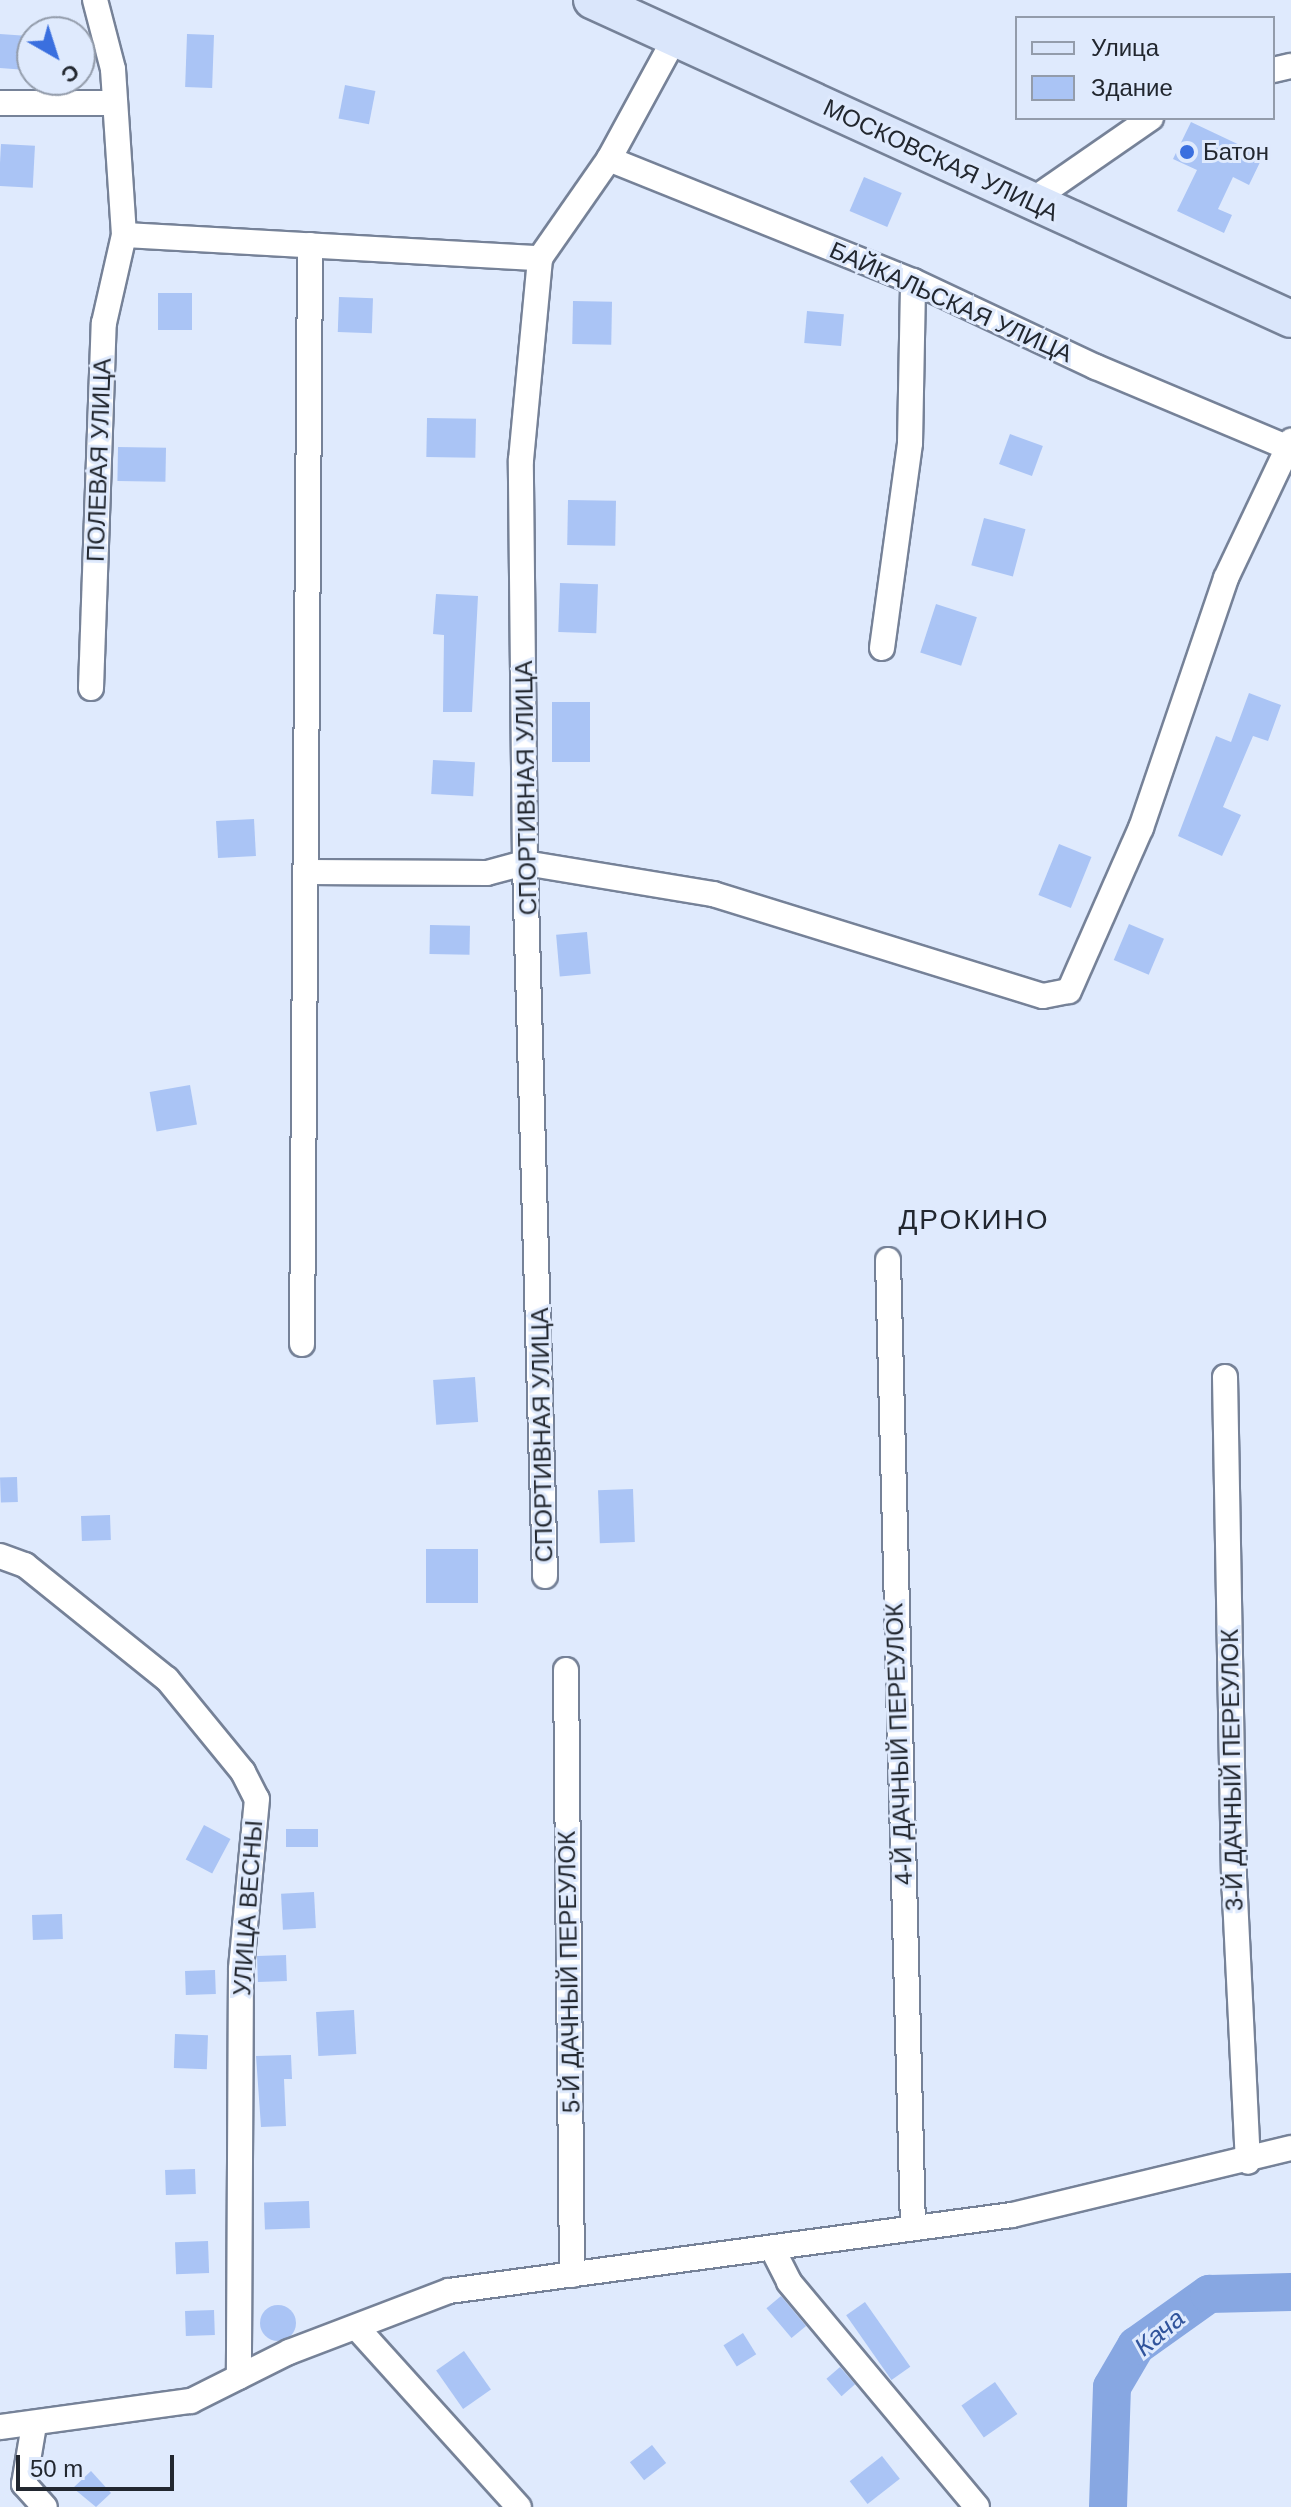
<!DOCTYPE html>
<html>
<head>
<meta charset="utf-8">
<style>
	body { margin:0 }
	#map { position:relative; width:1291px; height:2507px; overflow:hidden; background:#dfeafd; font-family:Helvetica,sans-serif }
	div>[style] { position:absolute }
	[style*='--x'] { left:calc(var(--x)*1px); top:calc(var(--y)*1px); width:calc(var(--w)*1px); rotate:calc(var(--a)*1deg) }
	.river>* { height:38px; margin:-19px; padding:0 19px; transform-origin:19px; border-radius:19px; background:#87a7e2 }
	.building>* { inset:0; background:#aac4f5; transform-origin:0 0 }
	.round { border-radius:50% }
	.roads { filter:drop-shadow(2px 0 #768298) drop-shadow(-2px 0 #768298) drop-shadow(0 2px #768298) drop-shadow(0 -2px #768298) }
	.street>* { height:24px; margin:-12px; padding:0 12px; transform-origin:12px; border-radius:12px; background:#fff }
	.secondary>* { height:36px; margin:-18px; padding:0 18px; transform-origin:18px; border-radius:18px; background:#dae6fb }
	.dots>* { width:22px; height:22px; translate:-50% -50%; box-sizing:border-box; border:4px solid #dfeafd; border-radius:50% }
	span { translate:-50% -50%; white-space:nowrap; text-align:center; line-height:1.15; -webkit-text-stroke:6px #dfeafd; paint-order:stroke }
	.poi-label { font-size:24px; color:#22272f }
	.left { translate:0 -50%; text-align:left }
	.street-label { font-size:24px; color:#22272f }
	.water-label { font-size:26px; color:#31549c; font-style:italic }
	.quarter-label { font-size:28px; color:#22272f; letter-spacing:2px }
	.legend { position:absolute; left:1015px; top:16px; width:260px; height:104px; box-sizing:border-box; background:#dfeafd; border:2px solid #939cab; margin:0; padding:10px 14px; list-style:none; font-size:24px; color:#22272f }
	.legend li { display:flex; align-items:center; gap:16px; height:40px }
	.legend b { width:40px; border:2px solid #939cab }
	.north { position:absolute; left:16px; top:16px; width:80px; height:80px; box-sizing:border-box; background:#dfeafd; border:2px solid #939cab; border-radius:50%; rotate:141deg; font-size:22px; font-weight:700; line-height:32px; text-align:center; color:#22272f }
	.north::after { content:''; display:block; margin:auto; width:28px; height:36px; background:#3a6fdf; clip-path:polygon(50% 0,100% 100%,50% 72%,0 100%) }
	.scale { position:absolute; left:16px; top:2455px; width:158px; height:36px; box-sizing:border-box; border:4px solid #22272f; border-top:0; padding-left:10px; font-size:24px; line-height:28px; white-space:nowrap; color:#22272f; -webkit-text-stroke:6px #dfeafd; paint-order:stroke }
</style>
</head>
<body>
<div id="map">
	<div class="river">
		<div style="--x:1108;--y:2507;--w:120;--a:-88.1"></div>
		<div style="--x:1112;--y:2387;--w:48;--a:-59.7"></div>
		<div style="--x:1136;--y:2346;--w:90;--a:-35.5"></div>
		<div style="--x:1209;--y:2294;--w:82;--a:-1.4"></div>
	</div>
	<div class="building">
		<div style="left:0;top:34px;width:32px;height:34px;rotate:4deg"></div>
		<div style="left:187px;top:34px;width:27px;height:53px;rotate:2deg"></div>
		<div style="left:345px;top:85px;width:31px;height:34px;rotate:11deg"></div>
		<div style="clip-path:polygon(1191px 122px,1263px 156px,1249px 185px,1233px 177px,1218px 209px,1232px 215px,1224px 233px,1177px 211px,1197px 170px,1173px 159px)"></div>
		<div style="left:1px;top:144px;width:34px;height:42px;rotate:3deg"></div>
		<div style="left:864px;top:177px;width:41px;height:37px;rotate:23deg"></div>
		<div style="left:158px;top:293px;width:34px;height:37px"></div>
		<div style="left:339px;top:297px;width:34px;height:35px;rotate:2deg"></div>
		<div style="left:573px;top:301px;width:39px;height:43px;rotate:1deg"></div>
		<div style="left:807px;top:311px;width:37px;height:32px;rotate:5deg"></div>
		<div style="left:427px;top:418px;width:49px;height:39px;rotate:1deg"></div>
		<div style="left:1010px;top:434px;width:35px;height:32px;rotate:20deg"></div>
		<div style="left:118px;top:447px;width:48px;height:34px;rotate:1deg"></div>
		<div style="left:568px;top:500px;width:48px;height:45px;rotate:1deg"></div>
		<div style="left:984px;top:518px;width:43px;height:49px;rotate:15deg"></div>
		<div style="left:560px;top:583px;width:38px;height:49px;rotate:2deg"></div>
		<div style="clip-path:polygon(436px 594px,478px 596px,472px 712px,443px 712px,444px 635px,433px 634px)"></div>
		<div style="left:936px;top:604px;width:43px;height:51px;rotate:18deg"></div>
		<div style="clip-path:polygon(1249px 693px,1281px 705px,1268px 741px,1253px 736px,1223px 807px,1241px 815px,1222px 856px,1178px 836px,1216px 736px,1231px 742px)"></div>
		<div style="left:552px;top:702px;width:38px;height:60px"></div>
		<div style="left:433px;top:760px;width:42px;height:34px;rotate:3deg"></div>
		<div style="left:254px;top:819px;width:37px;height:38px;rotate:87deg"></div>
		<div style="left:1059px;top:844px;width:35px;height:55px;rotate:22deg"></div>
		<div style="left:1129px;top:924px;width:38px;height:39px;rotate:23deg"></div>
		<div style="left:430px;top:925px;width:40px;height:29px;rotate:1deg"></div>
		<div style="left:587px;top:932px;width:42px;height:31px;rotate:85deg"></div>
		<div style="left:190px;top:1085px;width:40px;height:41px;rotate:80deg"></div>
		<div style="left:475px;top:1377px;width:45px;height:42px;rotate:86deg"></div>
		<div style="left:17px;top:1477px;width:25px;height:17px;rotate:88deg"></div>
		<div style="left:633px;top:1489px;width:53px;height:35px;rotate:88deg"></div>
		<div style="left:110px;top:1515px;width:25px;height:29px;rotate:88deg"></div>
		<div style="left:426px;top:1549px;width:52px;height:54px"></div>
		<div style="left:204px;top:1825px;width:30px;height:39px;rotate:28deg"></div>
		<div style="left:286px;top:1829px;width:32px;height:18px"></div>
		<div style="left:314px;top:1892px;width:36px;height:33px;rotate:87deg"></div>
		<div style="left:62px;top:1914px;width:25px;height:30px;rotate:88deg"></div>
		<div style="left:286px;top:1955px;width:26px;height:29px;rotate:88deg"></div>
		<div style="left:215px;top:1970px;width:24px;height:30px;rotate:88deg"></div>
		<div style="left:354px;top:2010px;width:44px;height:38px;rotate:87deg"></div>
		<div style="left:175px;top:2034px;width:33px;height:34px;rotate:2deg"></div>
		<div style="clip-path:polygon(291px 2055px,292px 2079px,284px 2079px,286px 2126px,261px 2127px,256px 2056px)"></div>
		<div style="left:195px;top:2169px;width:25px;height:30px;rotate:88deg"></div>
		<div style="left:309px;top:2201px;width:27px;height:45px;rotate:88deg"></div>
		<div style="left:208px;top:2241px;width:32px;height:33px;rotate:88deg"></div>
		<div style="left:781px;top:2296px;width:39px;height:19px;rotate:50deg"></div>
		<div style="left:865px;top:2302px;width:79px;height:23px;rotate:55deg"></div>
		<div class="round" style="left:260px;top:2305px;width:36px;height:36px"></div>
		<div style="left:214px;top:2310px;width:25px;height:29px;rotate:88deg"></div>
		<div style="left:743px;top:2333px;width:25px;height:23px;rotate:58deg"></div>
		<div style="left:464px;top:2351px;width:47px;height:34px;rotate:55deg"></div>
		<div style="left:840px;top:2367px;width:23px;height:18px;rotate:49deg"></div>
		<div style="left:995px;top:2382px;width:39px;height:41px;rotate:55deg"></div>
		<div style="left:652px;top:2445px;width:23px;height:28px;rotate:52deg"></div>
		<div style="left:882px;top:2456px;width:29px;height:41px;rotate:52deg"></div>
		<div style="clip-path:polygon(91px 2471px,111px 2493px,96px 2507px,73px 2488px)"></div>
	</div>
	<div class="roads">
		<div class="street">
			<div style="--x:1273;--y:70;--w:18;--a:-13"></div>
			<div style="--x:0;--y:103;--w:115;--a:0"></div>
			<div style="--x:609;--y:159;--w:328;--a:21.9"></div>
			<div style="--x:913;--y:281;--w:202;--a:25.2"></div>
			<div style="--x:1096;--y:367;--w:212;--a:22.8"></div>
			<div style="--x:1031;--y:201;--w:146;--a:-34.7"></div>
			<div style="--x:124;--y:235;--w:417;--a:3.2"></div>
			<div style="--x:882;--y:648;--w:207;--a:-82.2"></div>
			<div style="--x:910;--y:443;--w:162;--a:-88.9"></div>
			<div style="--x:91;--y:688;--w:365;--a:-88"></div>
			<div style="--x:104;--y:323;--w:90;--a:-77.2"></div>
			<div style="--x:124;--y:235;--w:166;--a:-93.8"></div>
			<div style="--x:113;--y:69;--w:71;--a:-104.6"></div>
			<div style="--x:308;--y:872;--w:179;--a:0.3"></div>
			<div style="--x:487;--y:873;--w:39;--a:-15"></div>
			<div style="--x:525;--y:863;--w:191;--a:9.4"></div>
			<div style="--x:713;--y:894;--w:345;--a:17.2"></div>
			<div style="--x:1043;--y:996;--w:26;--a:-11"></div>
			<div style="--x:1069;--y:991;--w:178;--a:-66.2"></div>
			<div style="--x:1141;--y:828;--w:264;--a:-71.2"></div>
			<div style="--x:1226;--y:578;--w:152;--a:-64.6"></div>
			<div style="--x:888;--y:1260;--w:968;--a:88.52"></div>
			<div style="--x:302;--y:1344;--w:1099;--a:-89.58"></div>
			<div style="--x:1225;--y:1377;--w:500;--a:88.97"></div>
			<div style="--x:1234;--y:1877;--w:285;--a:87.2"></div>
			<div style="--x:0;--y:1556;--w:27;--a:20"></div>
			<div style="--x:25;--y:1565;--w:182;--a:38.8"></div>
			<div style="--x:167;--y:1679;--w:120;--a:50.7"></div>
			<div style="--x:243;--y:1772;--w:30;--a:63"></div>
			<div style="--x:257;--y:1799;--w:171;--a:95.4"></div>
			<div style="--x:241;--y:1969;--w:408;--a:90.3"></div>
			<div style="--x:545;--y:1576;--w:713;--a:-91.61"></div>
			<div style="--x:525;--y:863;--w:403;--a:-90.6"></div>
			<div style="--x:521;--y:460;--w:203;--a:-84.6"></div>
			<div style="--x:540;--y:258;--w:121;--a:-55.1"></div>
			<div style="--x:609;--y:159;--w:138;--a:-61.4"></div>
			<div style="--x:566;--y:1670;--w:605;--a:89.43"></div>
			<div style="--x:772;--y:2248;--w:38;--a:63"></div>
			<div style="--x:789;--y:2282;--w:293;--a:50.1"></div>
			<div style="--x:358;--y:2329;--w:240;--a:47.9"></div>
			<div style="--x:34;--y:2425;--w:60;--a:99.6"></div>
			<div style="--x:24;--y:2484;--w:31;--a:48"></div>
			<div style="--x:0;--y:2427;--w:193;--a:-7.8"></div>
			<div style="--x:191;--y:2401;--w:110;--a:-26.6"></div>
			<div style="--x:289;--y:2352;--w:171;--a:-20.9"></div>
			<div style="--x:449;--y:2291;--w:568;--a:-7.69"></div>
			<div style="--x:1012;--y:2215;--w:287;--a:-13.5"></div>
		</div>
		<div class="secondary">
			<div style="--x:592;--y:0;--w:768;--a:24.53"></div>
		</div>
	</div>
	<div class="dots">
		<div style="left:1187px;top:152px;background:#3a6fdf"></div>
	</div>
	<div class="poi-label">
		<span class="left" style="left:1203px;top:152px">Батон</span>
	</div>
	<div class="street-label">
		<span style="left:941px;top:160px;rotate:25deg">МОСКОВСКАЯ УЛИЦА</span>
		<span style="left:951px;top:302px;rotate:24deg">БАЙКАЛЬСКАЯ УЛИЦА</span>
		<span style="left:99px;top:460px;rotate:-88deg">ПОЛЕВАЯ УЛИЦА</span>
		<span style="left:526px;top:788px;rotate:-91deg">СПОРТИВНАЯ УЛИЦА</span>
		<span style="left:542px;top:1435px;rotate:-91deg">СПОРТИВНАЯ УЛИЦА</span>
		<span style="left:899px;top:1744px;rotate:-92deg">4-Й ДАЧНЫЙ ПЕРЕУЛОК</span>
		<span style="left:1232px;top:1770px;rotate:-91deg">3-Й ДАЧНЫЙ ПЕРЕУЛОК</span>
		<span style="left:248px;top:1908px;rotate:-86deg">УЛИЦА ВЕСНЫ</span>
		<span style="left:569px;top:1972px;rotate:-91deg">5-Й ДАЧНЫЙ ПЕРЕУЛОК</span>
	</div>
	<div class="water-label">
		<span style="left:1160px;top:2333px;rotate:-40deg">Кача</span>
	</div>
	<div class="quarter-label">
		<span style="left:974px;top:1220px">ДРОКИНО</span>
	</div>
	<ul class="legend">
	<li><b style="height:10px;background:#dae6fb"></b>Улица</li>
	<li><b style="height:22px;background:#aac4f5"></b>Здание</li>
	</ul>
	<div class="north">С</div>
	<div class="scale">50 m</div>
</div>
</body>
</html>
